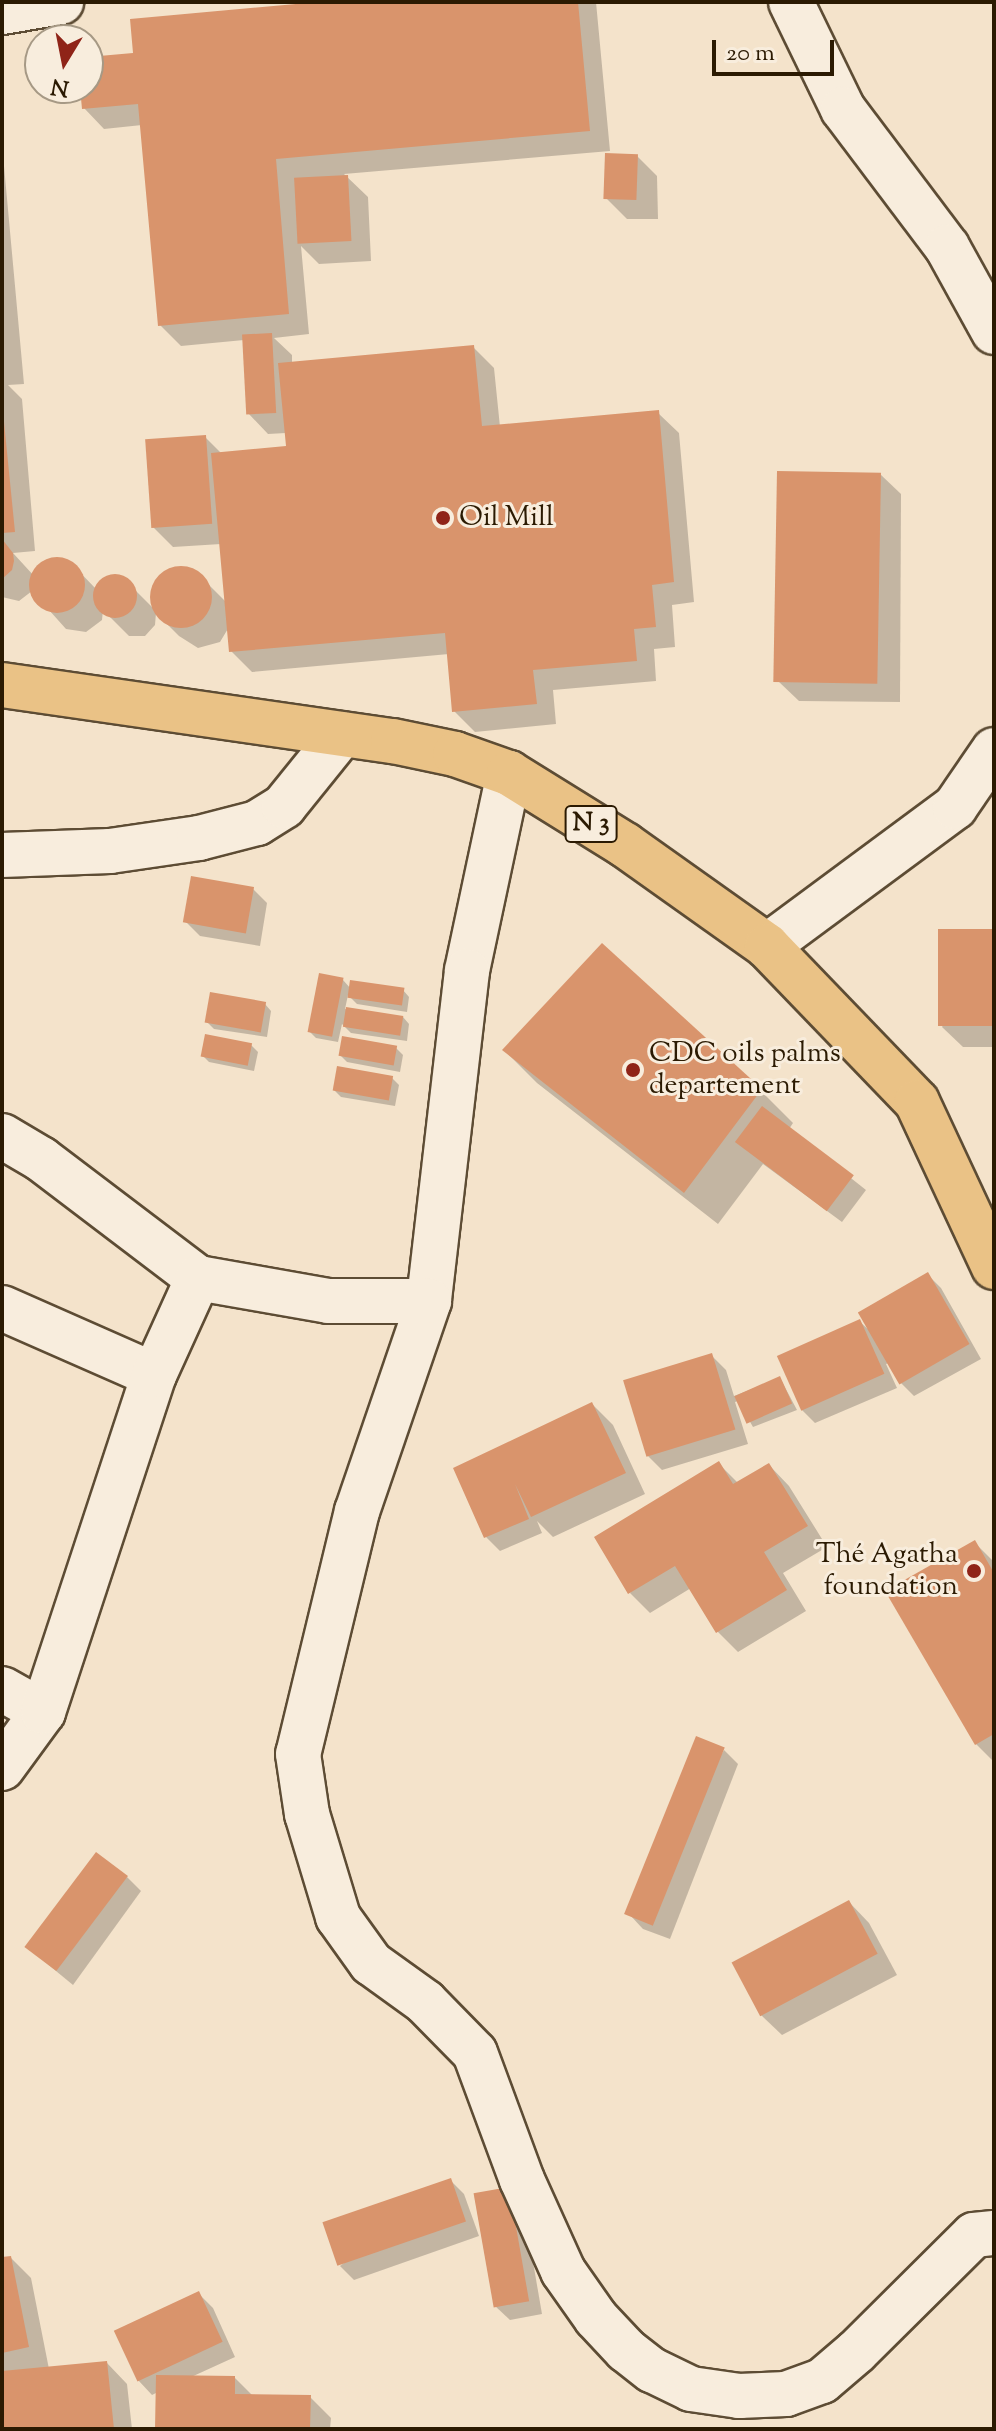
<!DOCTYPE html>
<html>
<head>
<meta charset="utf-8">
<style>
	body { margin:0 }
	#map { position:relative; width:996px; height:2431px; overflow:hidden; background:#f4e3cb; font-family:"Sorts Mill Goudy",serif }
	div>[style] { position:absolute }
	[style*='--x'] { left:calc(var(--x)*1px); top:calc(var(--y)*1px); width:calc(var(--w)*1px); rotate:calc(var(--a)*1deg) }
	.shadow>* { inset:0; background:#0003 }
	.building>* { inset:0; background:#d9946c; transform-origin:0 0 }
	.round { border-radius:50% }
	.roads { filter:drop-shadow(2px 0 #5d4c34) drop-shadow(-2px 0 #5d4c34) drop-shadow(0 2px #5d4c34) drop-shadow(0 -2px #5d4c34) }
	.minor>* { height:44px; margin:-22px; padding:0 22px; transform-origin:22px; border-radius:22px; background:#f8eddd }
	.highway>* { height:44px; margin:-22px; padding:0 22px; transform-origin:22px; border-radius:22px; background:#eac286 }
	.dots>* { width:22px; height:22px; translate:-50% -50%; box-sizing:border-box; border:4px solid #f8eddd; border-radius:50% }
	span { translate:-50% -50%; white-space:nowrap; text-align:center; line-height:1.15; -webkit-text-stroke:6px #f8eddd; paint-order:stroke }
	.shield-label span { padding:2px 6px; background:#f8eddd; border:2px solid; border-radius:6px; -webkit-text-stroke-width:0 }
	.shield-label { font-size:26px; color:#2b1a02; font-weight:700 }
	.poi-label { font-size:28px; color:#2b1a02 }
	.left { translate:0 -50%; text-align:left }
	.right { translate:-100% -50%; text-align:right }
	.frame { position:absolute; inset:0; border:4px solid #2b1a02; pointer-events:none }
	.north { position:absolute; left:24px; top:24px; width:80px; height:80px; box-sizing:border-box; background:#f8eddd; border:2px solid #a69985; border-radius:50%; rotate:190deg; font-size:22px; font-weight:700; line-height:32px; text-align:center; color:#2b1a02 }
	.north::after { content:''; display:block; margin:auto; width:28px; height:36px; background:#8f2418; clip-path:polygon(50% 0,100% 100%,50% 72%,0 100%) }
	.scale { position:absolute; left:712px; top:40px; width:122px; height:36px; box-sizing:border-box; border:4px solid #2b1a02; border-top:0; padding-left:10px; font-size:24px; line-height:28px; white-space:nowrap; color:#2b1a02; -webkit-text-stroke:6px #f8eddd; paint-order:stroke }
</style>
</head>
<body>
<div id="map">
	<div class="shadow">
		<div style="clip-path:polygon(340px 2px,596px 2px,610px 151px,344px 174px,368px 197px,371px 261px,319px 264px,301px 246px,309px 334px,274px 338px,292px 355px,292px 363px,473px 347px,494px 368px,500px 427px,658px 413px,679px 433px,694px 602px,672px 605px,675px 647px,654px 649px,656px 681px,553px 690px,556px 724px,475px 732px,454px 711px,449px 654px,252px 672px,231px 651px,229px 627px,220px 642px,198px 648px,179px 636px,156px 613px,155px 625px,145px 636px,129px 636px,103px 610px,102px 620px,86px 632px,66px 629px,32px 591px,19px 601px,2px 597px,2px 144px,24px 384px,8px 385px,22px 399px,35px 551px,13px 553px,35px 577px,35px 572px,51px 560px,71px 563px,96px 589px,108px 577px,123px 578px,156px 611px,152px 593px,163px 574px,185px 568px,204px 580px,227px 603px,221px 544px,173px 547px,152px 526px,205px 437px,222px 454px,288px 448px,286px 433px,268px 434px,248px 413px,244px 340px,181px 346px,160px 325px,142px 125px,104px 129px,84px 108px,82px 88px,88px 88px,88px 59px,135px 55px)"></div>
		<div style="clip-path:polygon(637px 156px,657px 176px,658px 219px,627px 219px,606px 198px)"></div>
		<div style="clip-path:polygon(880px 474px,901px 494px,900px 702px,799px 701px,778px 681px)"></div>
		<div style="clip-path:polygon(253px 889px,267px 903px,260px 946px,200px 936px,186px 922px)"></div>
		<div style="clip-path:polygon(994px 931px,994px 1047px,963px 1047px,942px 1027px)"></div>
		<div style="clip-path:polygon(343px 980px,351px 989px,403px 990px,409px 997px,407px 1012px,357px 1004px,348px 995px,345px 1009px,403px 1017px,409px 1024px,407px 1041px,351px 1033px,342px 1024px,338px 1042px,316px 1038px,309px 1031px)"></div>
		<div style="clip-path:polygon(265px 1004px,271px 1011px,267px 1037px,214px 1029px,207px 1022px)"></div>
		<div style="clip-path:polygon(251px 1045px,258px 1052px,254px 1071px,209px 1062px,202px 1055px)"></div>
		<div style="clip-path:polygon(396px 1048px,403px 1055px,400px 1072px,347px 1062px,340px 1055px)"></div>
		<div style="clip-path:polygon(504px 1050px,760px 1090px,793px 1123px,789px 1129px,866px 1190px,842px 1222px,763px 1164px,718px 1224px,537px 1083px)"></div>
		<div style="clip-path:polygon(392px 1078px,399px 1085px,395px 1106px,341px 1097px,334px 1090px)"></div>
		<div style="clip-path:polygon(927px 1274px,941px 1288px,981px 1359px,914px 1396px,900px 1382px,889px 1363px,886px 1364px,897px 1388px,815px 1423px,801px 1409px,859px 1321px,870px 1331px)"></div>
		<div style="clip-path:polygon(712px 1356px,726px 1370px,734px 1396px,780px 1378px,797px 1410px,753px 1427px,738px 1401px,735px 1402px,748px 1444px,662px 1470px,648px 1456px)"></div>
		<div style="clip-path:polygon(592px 1404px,613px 1425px,645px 1494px,553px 1537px,537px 1521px,542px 1533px,500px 1551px,486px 1537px,504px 1457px)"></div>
		<div style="clip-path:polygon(719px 1464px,739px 1484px,769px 1465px,789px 1486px,827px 1547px,783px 1573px,806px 1611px,738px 1652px,718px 1632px,691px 1588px,650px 1613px,630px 1593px)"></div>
		<div style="clip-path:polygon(975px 1543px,994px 1562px,994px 1762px,976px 1744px)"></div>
		<div style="clip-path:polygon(724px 1750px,738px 1764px,670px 1939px,643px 1929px,629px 1914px)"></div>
		<div style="clip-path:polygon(127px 1877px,141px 1891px,73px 1985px,28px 1948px)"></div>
		<div style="clip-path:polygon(849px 1902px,869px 1923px,897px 1975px,782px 2035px,761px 2015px)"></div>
		<div style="clip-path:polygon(450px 2180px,464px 2194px,479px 2236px,354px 2280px,340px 2266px)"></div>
		<div style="clip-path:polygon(477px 2194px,523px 2204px,542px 2314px,510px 2320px,495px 2306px)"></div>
		<div style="clip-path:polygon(11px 2258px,31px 2278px,49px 2369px,107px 2363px,127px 2384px,132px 2429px,2px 2429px,2px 2259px)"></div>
		<div style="clip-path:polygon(199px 2294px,213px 2308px,235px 2357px,189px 2378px,235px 2378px,253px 2396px,310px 2397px,331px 2418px,330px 2429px,157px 2429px,158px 2392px,152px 2395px,138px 2380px)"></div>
	</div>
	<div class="building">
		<div style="clip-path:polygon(318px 2px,578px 2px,590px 131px,276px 159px,289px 314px,158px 326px,138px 104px,82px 109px,80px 88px,88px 88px,88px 57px,133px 53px,130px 19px)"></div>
		<div style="left:605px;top:153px;width:33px;height:46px;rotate:2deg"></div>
		<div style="left:348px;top:175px;width:66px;height:54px;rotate:87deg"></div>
		<div style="left:272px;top:333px;width:80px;height:30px;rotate:87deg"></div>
		<div style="clip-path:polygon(474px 345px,482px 426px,659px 410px,674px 582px,652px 585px,656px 627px,634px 629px,637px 661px,533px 670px,537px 704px,452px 712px,445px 633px,229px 652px,211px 453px,286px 446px,278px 363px)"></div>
		<div style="clip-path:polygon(2px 402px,15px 532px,2px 533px)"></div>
		<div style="left:206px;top:435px;width:89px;height:61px;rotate:86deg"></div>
		<div style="left:777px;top:471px;width:104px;height:211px;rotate:1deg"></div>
		<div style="clip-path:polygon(2px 539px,13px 553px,14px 561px,12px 570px,2px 579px)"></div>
		<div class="round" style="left:29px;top:557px;width:56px;height:56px"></div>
		<div class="round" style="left:150px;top:566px;width:62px;height:62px"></div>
		<div class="round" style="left:93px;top:574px;width:44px;height:44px"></div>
		<div style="left:191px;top:876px;width:64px;height:47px;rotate:10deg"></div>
		<div style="left:994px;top:929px;width:97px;height:56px;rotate:90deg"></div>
		<div style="clip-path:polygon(602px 943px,762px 1089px,684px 1193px,502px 1050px)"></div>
		<div style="left:319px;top:973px;width:25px;height:60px;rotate:11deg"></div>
		<div style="left:350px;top:980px;width:55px;height:18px;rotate:8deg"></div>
		<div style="left:210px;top:992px;width:57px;height:31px;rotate:10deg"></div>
		<div style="left:346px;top:1007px;width:58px;height:20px;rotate:9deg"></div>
		<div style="left:205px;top:1034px;width:48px;height:23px;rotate:11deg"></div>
		<div style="left:342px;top:1036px;width:56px;height:20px;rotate:10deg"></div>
		<div style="left:337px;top:1066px;width:57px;height:25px;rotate:10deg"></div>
		<div style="left:762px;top:1106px;width:115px;height:45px;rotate:37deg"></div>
		<div style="left:928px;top:1272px;width:83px;height:81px;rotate:60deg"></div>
		<div style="left:860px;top:1319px;width:60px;height:91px;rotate:66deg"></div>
		<div style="left:712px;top:1353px;width:80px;height:93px;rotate:73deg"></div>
		<div style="left:780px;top:1376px;width:30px;height:50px;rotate:66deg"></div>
		<div style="clip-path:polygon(592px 1402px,626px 1473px,531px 1517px,515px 1484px,529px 1519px,484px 1538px,453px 1468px)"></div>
		<div style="clip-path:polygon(719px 1461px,733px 1484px,769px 1463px,808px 1526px,764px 1552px,787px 1590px,716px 1633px,675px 1566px,628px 1594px,594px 1537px)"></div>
		<div style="clip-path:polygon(975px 1540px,994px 1573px,994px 1734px,975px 1745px,885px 1591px)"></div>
		<div style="left:696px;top:1736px;width:31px;height:192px;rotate:22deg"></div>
		<div style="left:96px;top:1852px;width:40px;height:119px;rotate:37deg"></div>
		<div style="left:849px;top:1900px;width:61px;height:133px;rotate:62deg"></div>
		<div style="left:451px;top:2178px;width:46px;height:136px;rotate:71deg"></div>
		<div style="left:509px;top:2187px;width:116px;height:36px;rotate:80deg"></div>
		<div style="clip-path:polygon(11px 2256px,29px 2347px,2px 2353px,2px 2257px)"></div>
		<div style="left:199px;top:2291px;width:56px;height:94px;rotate:65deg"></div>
		<div style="clip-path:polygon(107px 2361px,114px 2429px,2px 2429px,2px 2371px)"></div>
		<div style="clip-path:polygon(156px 2375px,235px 2376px,235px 2394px,311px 2395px,310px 2429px,155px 2429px)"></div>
	</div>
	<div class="roads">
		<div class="minor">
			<div style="--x:791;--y:2;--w:119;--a:64.1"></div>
			<div style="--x:843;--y:109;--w:173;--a:53"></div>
			<div style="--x:947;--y:247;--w:97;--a:61.1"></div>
			<div style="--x:2;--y:12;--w:60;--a:-9.6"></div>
			<div style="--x:509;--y:773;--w:202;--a:102"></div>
			<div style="--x:467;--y:971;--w:332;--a:96.6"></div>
			<div style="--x:429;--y:1301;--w:222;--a:108.9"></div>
			<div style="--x:357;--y:1511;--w:250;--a:103.6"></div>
			<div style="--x:298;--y:1754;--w:61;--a:81.5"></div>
			<div style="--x:307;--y:1814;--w:108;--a:73.2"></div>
			<div style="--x:338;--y:1917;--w:57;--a:54.3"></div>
			<div style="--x:371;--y:1963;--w:67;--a:35.8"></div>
			<div style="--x:425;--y:2002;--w:71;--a:45.6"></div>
			<div style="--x:475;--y:2053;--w:135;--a:69.7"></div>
			<div style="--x:522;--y:2180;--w:100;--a:65.7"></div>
			<div style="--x:563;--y:2271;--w:57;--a:54.9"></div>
			<div style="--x:596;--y:2318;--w:44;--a:46.8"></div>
			<div style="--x:626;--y:2350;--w:33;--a:38"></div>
			<div style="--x:652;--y:2370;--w:43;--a:26"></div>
			<div style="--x:691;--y:2389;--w:49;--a:8.3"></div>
			<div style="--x:739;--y:2396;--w:47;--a:-2.4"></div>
			<div style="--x:786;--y:2394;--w:38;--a:-20"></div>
			<div style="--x:822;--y:2381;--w:45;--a:-40.5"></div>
			<div style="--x:856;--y:2352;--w:166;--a:-44.8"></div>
			<div style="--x:974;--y:2235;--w:20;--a:-6"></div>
			<div style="--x:2;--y:855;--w:108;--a:-2.1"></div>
			<div style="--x:110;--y:851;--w:90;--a:-8.3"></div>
			<div style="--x:199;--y:838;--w:60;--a:-14.5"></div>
			<div style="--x:257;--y:823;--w:32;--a:-32"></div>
			<div style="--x:284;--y:806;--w:92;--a:-51.1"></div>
			<div style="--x:767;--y:946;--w:234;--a:-36.5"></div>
			<div style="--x:955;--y:807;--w:69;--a:-55.6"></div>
			<div style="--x:2;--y:1136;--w:45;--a:30.5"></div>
			<div style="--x:41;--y:1159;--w:197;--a:37.2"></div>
			<div style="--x:2;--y:1308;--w:166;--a:23.8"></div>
			<div style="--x:2;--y:1689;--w:47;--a:29.3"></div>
			<div style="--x:2;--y:1768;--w:69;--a:-53.8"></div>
			<div style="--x:43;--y:1712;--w:355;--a:-71.8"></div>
			<div style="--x:154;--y:1375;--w:107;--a:-65.6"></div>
			<div style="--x:198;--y:1278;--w:132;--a:10"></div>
			<div style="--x:328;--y:1301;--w:101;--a:0"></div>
		</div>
		<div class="highway">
			<div style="--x:2;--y:685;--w:395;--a:8.2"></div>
			<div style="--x:393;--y:741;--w:63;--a:11.8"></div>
			<div style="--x:455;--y:754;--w:57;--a:19.4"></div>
			<div style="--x:509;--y:773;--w:137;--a:31.8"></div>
			<div style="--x:625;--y:845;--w:174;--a:35.4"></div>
			<div style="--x:767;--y:946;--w:216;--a:46.1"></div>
			<div style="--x:917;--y:1102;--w:182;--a:65"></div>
		</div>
	</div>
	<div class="dots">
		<div style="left:443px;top:518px;background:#8f2418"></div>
		<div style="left:633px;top:1070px;background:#8f2418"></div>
		<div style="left:974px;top:1571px;background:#8f2418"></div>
	</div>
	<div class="shield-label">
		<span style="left:591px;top:824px">N 3</span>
	</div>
	<div class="poi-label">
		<span class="left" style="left:459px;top:518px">Oil Mill</span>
		<span class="left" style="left:649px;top:1070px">CDC oils palms<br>departement</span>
		<span class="right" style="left:958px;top:1571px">Thé Agatha<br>foundation</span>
	</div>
	<div class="frame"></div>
	<div class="north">N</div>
	<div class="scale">20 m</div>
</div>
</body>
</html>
